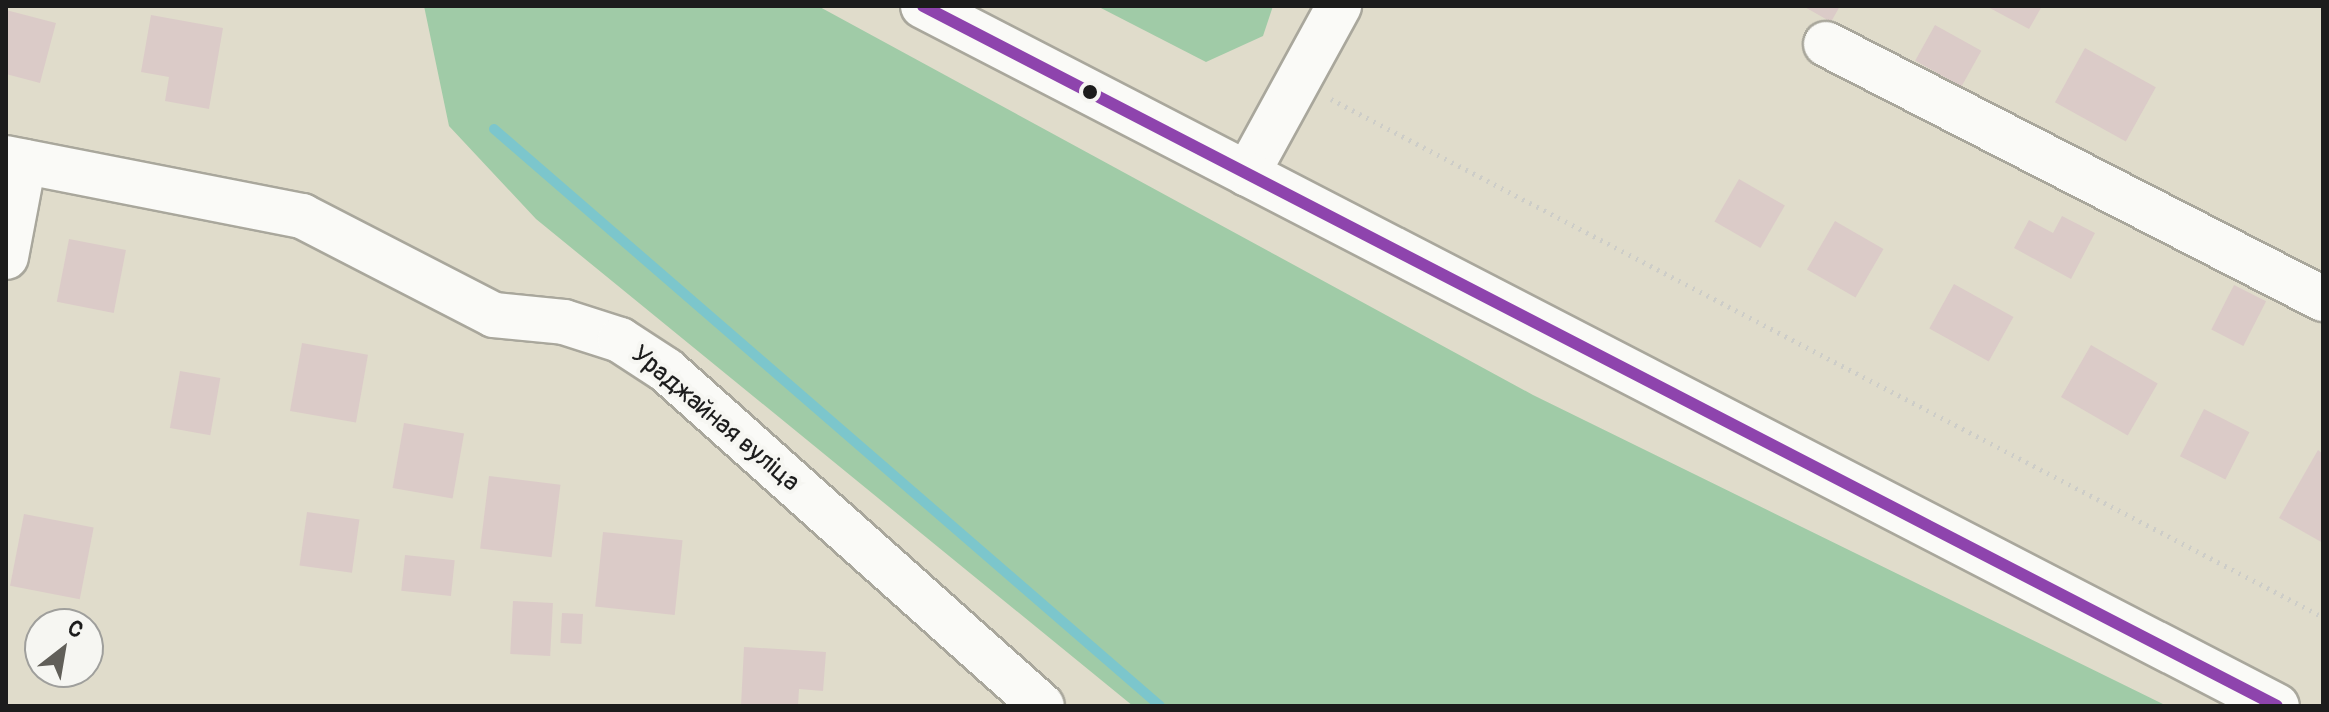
<!DOCTYPE html>
<html>
<head>
<meta charset="utf-8">
<style>
	body { margin:0 }
	#map { position:relative; width:2329px; height:712px; overflow:hidden; background:#e0dccb; font-family:Pangolin,sans-serif }
	div>[style] { position:absolute }
	[style*='--x'] { left:calc(var(--x)*1px); top:calc(var(--y)*1px); width:calc(var(--w)*1px); rotate:calc(var(--a)*1deg) }
	.forest>* { inset:0; background:#a0cba7 }
	.stream>* { height:10px; margin:-5px; padding:0 5px; transform-origin:5px; border-radius:5px; background:#7cc6cc }
	.building>* { inset:0; background:#dbcbc8; transform-origin:0 0 }
	.path>* { height:5px; margin-top:-2.5px; transform-origin:0; background:repeating-linear-gradient(90deg,#cdcdc8 0 2px,transparent 0 8px) }
	.roads { filter:drop-shadow(2px 0 #a9a79c) drop-shadow(-2px 0 #a9a79c) drop-shadow(0 2px #a9a79c) drop-shadow(0 -2px #a9a79c) }
	.minor>* { height:44px; margin:-22px; padding:0 22px; transform-origin:22px; border-radius:22px; background:#fafaf7 }
	.major>* { height:44px; margin:-22px; padding:0 22px; transform-origin:22px; border-radius:22px; background:#fafaf7 }
	.bus-1>* { height:12px; margin:-6px; padding:0 6px; transform-origin:6px; border-radius:6px; background:#8e44ad }
	.dots>* { width:22px; height:22px; translate:-50% -50%; box-sizing:border-box; border:4px solid #f6f6f2; border-radius:50% }
	span { translate:-50% -50%; white-space:nowrap; text-align:center; line-height:1.15; -webkit-text-stroke:8px #f6f6f2; paint-order:stroke }
	.street-label { font-size:26px; color:#1c1c1c }
	.frame { position:absolute; inset:0; border:8px solid #1c1c1c; pointer-events:none }
	.north { position:absolute; left:24px; top:608px; width:80px; height:80px; box-sizing:border-box; background:#f6f6f2; border:2px solid #9f9f9c; border-radius:50%; rotate:31deg; font-size:22px; font-weight:700; line-height:32px; text-align:center; color:#1c1c1c }
	.north::after { content:''; display:block; margin:auto; width:28px; height:36px; background:#615f59; clip-path:polygon(50% 0,100% 100%,50% 72%,0 100%) }
</style>
</head>
<body>
<div id="map">
	<div class="forest">
		<div style="clip-path:polygon(424px 6px,818px 6px,1533px 395px,2167px 706px,1133px 706px,536px 219px,449px 126px)"></div>
		<div style="clip-path:polygon(1097px 6px,1273px 6px,1263px 36px,1206px 62px)"></div>
	</div>
	<div class="stream">
		<div style="--x:494;--y:129;--w:881;--a:40.9"></div>
	</div>
	<div class="building">
		<div style="clip-path:polygon(1803px 6px,1840px 6px,1831px 22px)"></div>
		<div style="clip-path:polygon(1986px 6px,2042px 6px,2029px 29px)"></div>
		<div style="clip-path:polygon(6px 10px,56px 23px,40px 83px,6px 74px)"></div>
		<div style="clip-path:polygon(151px 15px,223px 28px,209px 109px,165px 101px,169px 77px,141px 72px)"></div>
		<div style="left:1935px;top:25px;width:53px;height:41px;rotate:29deg"></div>
		<div style="left:2085px;top:48px;width:81px;height:62px;rotate:29deg"></div>
		<div style="left:1739px;top:179px;width:53px;height:49px;rotate:30deg"></div>
		<div style="clip-path:polygon(2062px 216px,2095px 233px,2071px 279px,2014px 248px,2029px 220px,2053px 233px)"></div>
		<div style="left:1835px;top:221px;width:56px;height:56px;rotate:30deg"></div>
		<div style="left:69px;top:239px;width:58px;height:64px;rotate:11deg"></div>
		<div style="left:1954px;top:284px;width:68px;height:51px;rotate:29deg"></div>
		<div style="left:2234px;top:285px;width:36px;height:50px;rotate:27deg"></div>
		<div style="left:302px;top:343px;width:67px;height:69px;rotate:10deg"></div>
		<div style="left:2091px;top:345px;width:77px;height:60px;rotate:30deg"></div>
		<div style="left:180px;top:371px;width:41px;height:58px;rotate:10deg"></div>
		<div style="left:2204px;top:409px;width:51px;height:53px;rotate:27deg"></div>
		<div style="left:404px;top:423px;width:61px;height:66px;rotate:10deg"></div>
		<div style="clip-path:polygon(2318px 450px,2323px 454px,2323px 543px,2279px 518px)"></div>
		<div style="left:489px;top:476px;width:72px;height:73px;rotate:7deg"></div>
		<div style="left:307px;top:512px;width:53px;height:54px;rotate:8deg"></div>
		<div style="left:24px;top:514px;width:71px;height:73px;rotate:11deg"></div>
		<div style="left:603px;top:532px;width:80px;height:75px;rotate:6deg"></div>
		<div style="left:405px;top:555px;width:50px;height:36px;rotate:6deg"></div>
		<div style="left:513px;top:601px;width:40px;height:53px;rotate:3deg"></div>
		<div style="left:562px;top:613px;width:21px;height:30px;rotate:3deg"></div>
		<div style="clip-path:polygon(744px 647px,826px 652px,823px 691px,799px 689px,798px 706px,741px 706px)"></div>
	</div>
	<div class="path">
		<div style="--x:1331;--y:99;--w:1119;--a:27.57"></div>
	</div>
	<div class="roads">
		<div class="minor">
			<div style="--x:1826;--y:44;--w:559;--a:27.16"></div>
			<div style="--x:6;--y:158;--w:302;--a:11.1"></div>
			<div style="--x:302;--y:216;--w:216;--a:27.3"></div>
			<div style="--x:494;--y:315;--w:70;--a:5.7"></div>
			<div style="--x:564;--y:322;--w:59;--a:17.8"></div>
			<div style="--x:620;--y:340;--w:55;--a:33.1"></div>
			<div style="--x:666;--y:370;--w:504;--a:41.78"></div>
			<div style="--x:1247;--y:174;--w:192;--a:-61.3"></div>
			<div style="--x:6;--y:257;--w:97;--a:-79.3"></div>
		</div>
		<div class="major">
			<div style="--x:923;--y:6;--w:1524;--a:27.34"></div>
		</div>
	</div>
	<div class="bus-1">
		<div style="--x:923;--y:6;--w:1524;--a:27.34"></div>
	</div>
	<div class="dots">
		<div style="left:1090px;top:92px;background:#1c1c1c"></div>
	</div>
	<div class="street-label">
		<span style="left:715px;top:419px;rotate:40deg">Ураджайная вуліца</span>
	</div>
	<div class="frame"></div>
	<div class="north">С</div>
</div>
</body>
</html>
